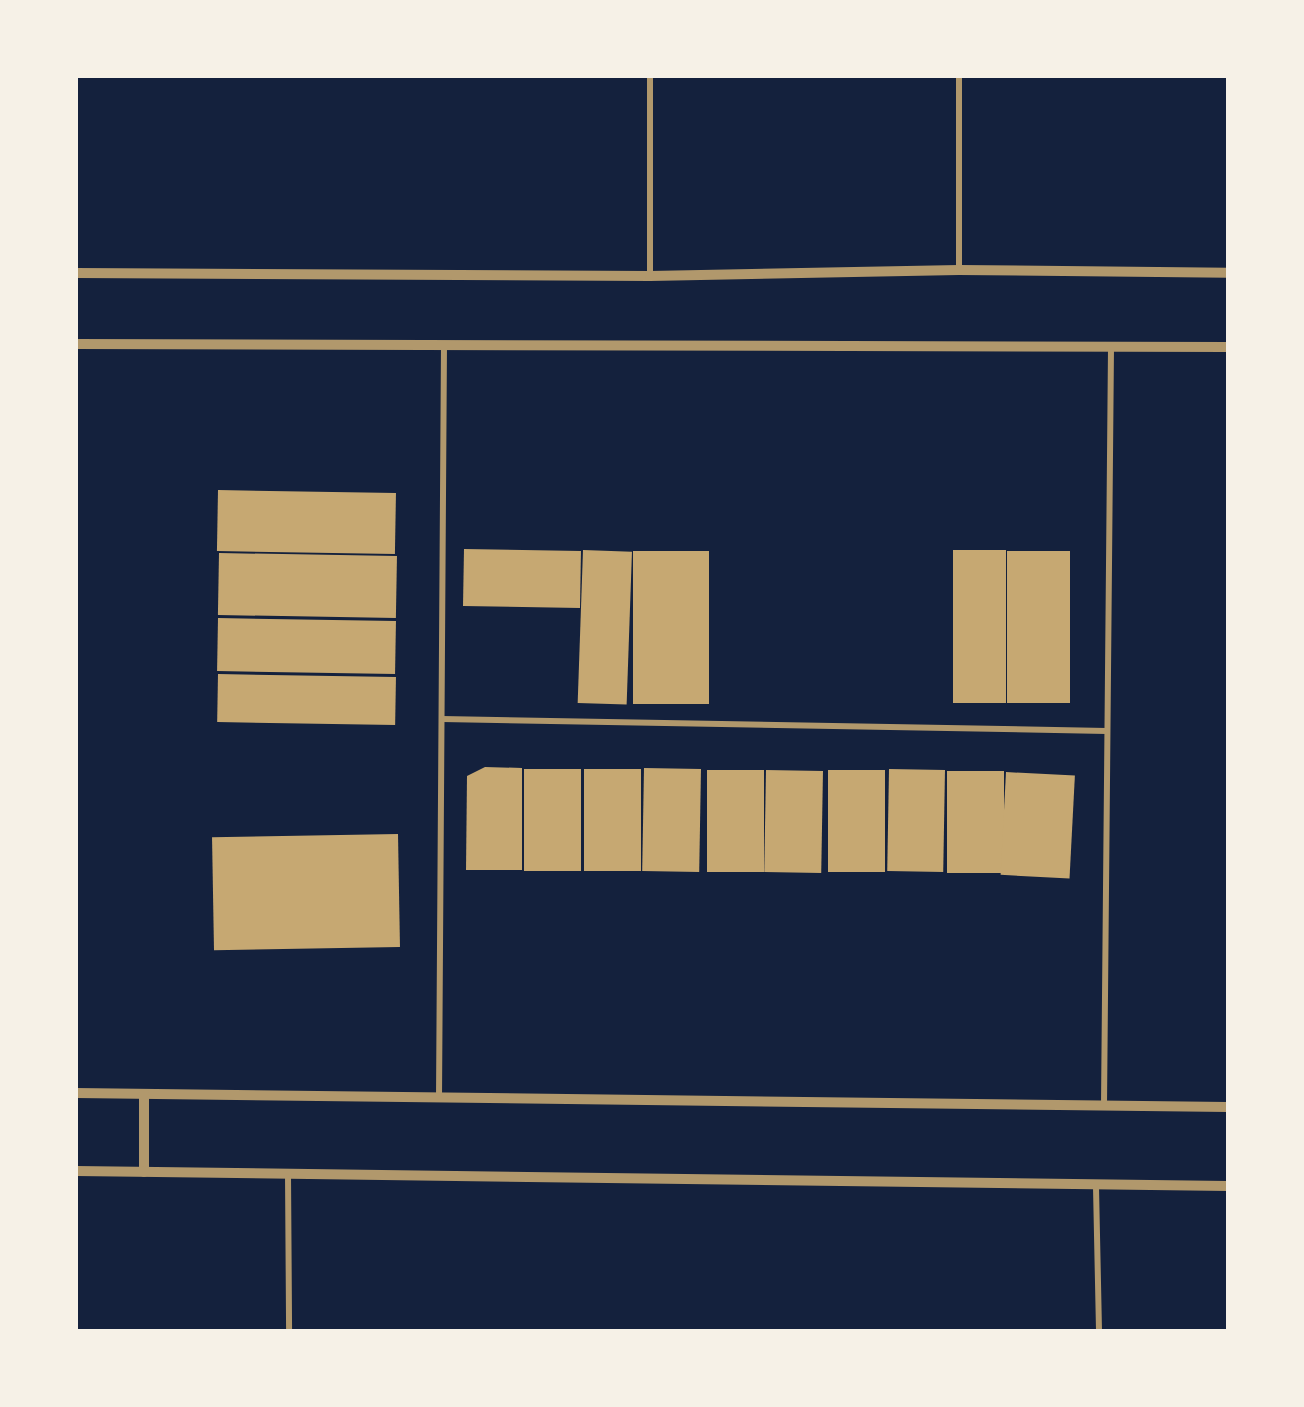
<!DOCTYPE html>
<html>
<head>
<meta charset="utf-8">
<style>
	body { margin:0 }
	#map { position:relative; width:1304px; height:1407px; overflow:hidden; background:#14213d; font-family:Montserrat,sans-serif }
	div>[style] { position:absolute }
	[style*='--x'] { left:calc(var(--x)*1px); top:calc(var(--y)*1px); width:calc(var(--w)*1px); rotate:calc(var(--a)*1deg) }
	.building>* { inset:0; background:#c6a872; transform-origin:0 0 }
	.minor>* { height:6px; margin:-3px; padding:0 3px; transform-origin:3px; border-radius:3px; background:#b1986c }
	.tertiary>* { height:10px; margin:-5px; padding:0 5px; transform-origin:5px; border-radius:5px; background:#b1986c }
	span { translate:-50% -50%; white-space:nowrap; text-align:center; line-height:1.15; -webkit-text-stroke:5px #f6f1e7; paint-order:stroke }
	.frame { position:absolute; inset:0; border:78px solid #f6f1e7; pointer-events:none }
</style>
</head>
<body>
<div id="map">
	<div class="building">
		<div style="left:218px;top:490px;width:178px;height:61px;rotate:1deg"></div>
		<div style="left:464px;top:549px;width:117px;height:57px;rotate:1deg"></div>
		<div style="left:583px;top:550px;width:49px;height:153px;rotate:2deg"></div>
		<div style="left:1006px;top:550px;width:153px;height:53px;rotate:90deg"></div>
		<div style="left:633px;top:551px;width:76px;height:153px"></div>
		<div style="left:1007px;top:551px;width:63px;height:152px"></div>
		<div style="left:219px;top:553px;width:178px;height:62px;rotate:1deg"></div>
		<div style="left:218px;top:618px;width:178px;height:53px;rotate:1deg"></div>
		<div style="left:218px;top:674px;width:178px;height:48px;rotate:1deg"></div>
		<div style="clip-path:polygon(485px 767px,522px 768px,522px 870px,466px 870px,467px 776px)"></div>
		<div style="left:644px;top:768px;width:57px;height:103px;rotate:1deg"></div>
		<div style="left:524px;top:769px;width:57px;height:102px"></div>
		<div style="left:584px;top:769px;width:57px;height:102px"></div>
		<div style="left:889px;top:769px;width:56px;height:102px;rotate:1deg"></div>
		<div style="left:707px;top:770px;width:57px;height:102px"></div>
		<div style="left:766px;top:770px;width:57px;height:102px;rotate:1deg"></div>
		<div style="left:828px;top:770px;width:57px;height:102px"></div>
		<div style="left:947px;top:771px;width:57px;height:102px"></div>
		<div style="left:1006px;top:772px;width:69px;height:103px;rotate:3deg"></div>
		<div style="left:398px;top:834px;width:113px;height:186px;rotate:89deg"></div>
	</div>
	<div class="minor">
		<div style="--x:959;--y:270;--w:194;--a:-90"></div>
		<div style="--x:650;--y:276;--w:200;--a:-90"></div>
		<div style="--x:442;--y:719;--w:665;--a:1.03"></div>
		<div style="--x:439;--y:1098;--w:753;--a:-89.62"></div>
		<div style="--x:1104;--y:1105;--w:758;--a:-89.47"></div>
		<div style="--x:288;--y:1174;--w:156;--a:89.6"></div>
		<div style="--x:1096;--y:1187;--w:143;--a:88.8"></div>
	</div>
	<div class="tertiary">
		<div style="--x:76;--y:273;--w:574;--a:0.3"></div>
		<div style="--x:650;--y:276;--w:309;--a:-1.1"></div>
		<div style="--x:959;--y:270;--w:269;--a:0.6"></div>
		<div style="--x:76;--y:344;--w:1152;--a:0.15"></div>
		<div style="--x:76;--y:1093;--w:1152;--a:0.7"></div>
		<div style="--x:144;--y:1094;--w:78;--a:90"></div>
		<div style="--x:76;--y:1171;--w:1152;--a:0.75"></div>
	</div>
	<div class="frame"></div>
</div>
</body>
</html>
